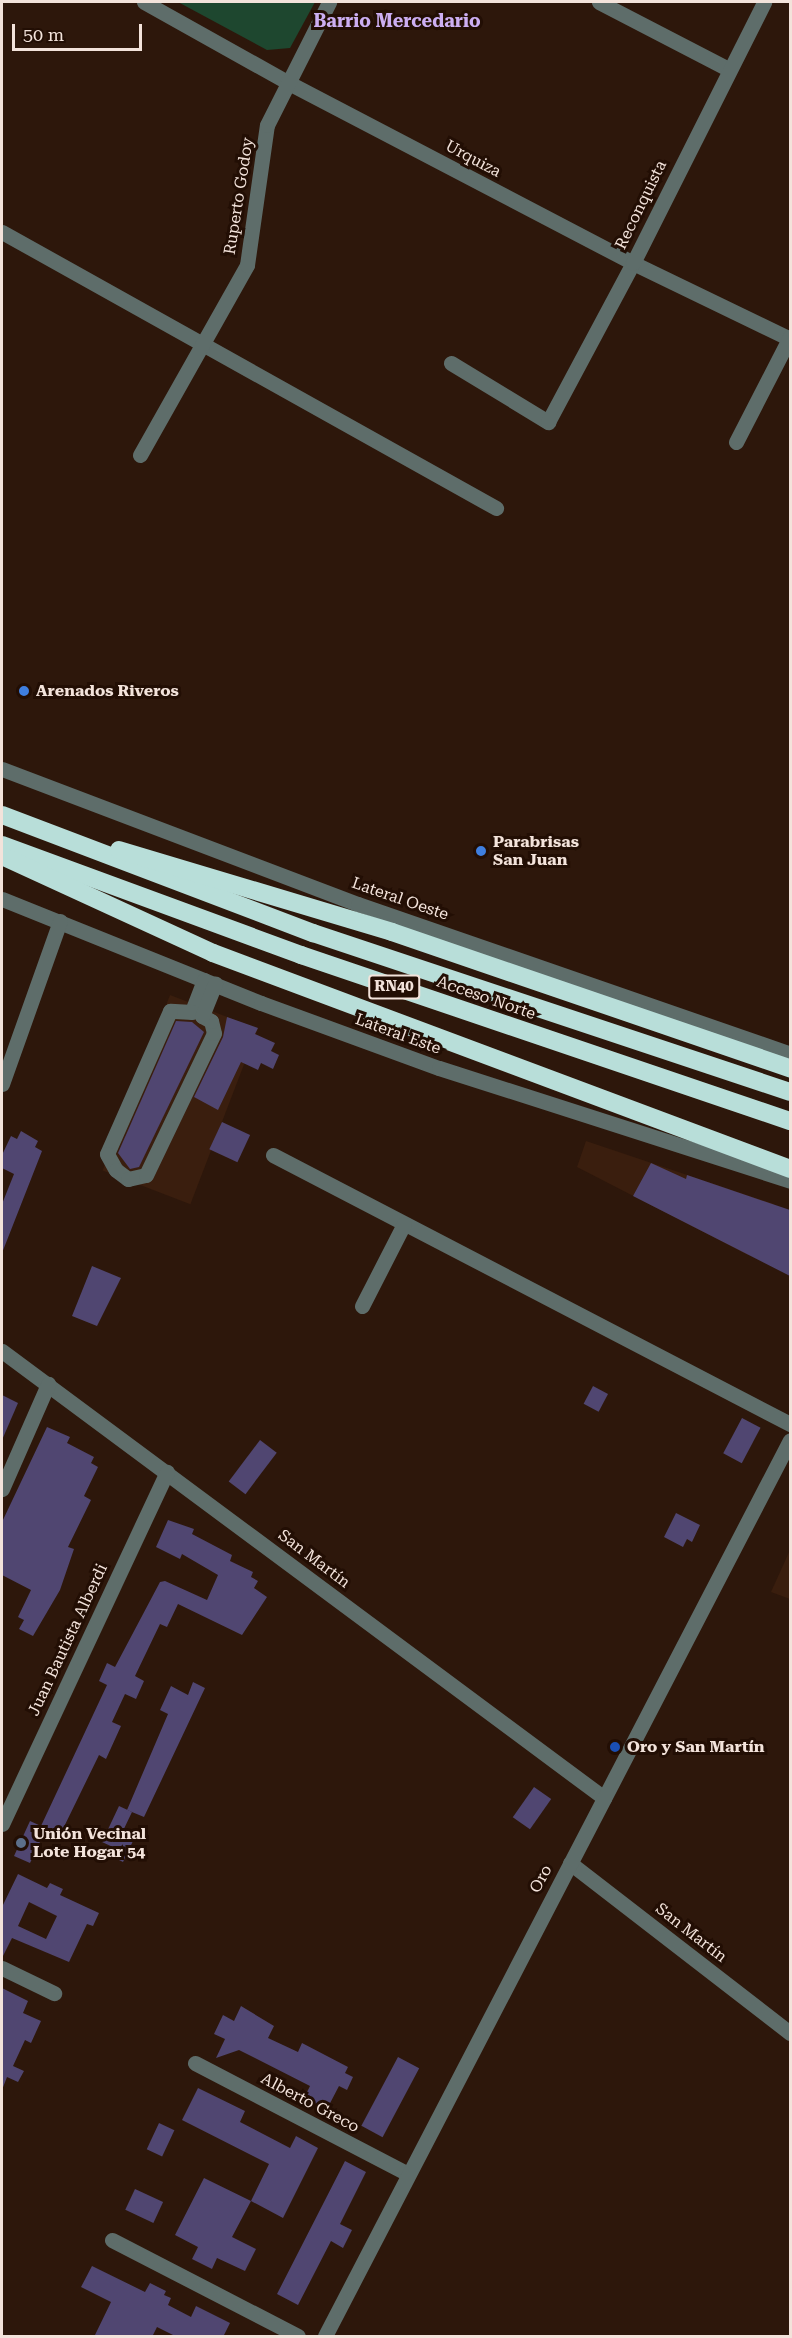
<!DOCTYPE html>
<html>
<head>
<meta charset="utf-8">
<style>
	body { margin:0 }
	#map { position:relative; width:792px; height:2338px; overflow:hidden; background:#2d170b; font-family:"Roboto Serif",serif }
	div>[style] { position:absolute }
	[style*='--x'] { left:calc(var(--x)*1px); top:calc(var(--y)*1px); width:calc(var(--w)*1px); rotate:calc(var(--a)*1deg) }
	.built>* { inset:0; background:#3a1e0e; transform-origin:0 0 }
	.green>* { inset:0; background:#1e472f }
	.building>* { inset:0; background:#504671; transform-origin:0 0 }
	.minor>* { height:15px; margin:-7.5px; padding:0 7.5px; transform-origin:7.5px; border-radius:7.5px; background:#5e6d6a }
	.highway>* { height:18px; margin:-9px; padding:0 9px; transform-origin:9px; border-radius:9px; background:#b8ded9 }
	.dots>* { width:16px; height:16px; translate:-50% -50%; box-sizing:border-box; border:3px solid #220e04; border-radius:50% }
	span { translate:-50% -50%; white-space:nowrap; text-align:center; line-height:1.15; -webkit-text-stroke:6px #220e04; paint-order:stroke }
	.shield-label span { padding:2px 4px; background:#220e04; border:2px solid; border-radius:4px; -webkit-text-stroke-width:0 }
	.shield-label { font-size:15px; color:#f3e3db; font-weight:700 }
	.street-label { font-size:16px; color:#f3e3db }
	.poi-label { font-size:16px; color:#f3e3db; font-weight:700 }
	.left { translate:0 -50%; text-align:left }
	.neighbourhood-label { font-size:18px; color:#ccaef2; font-weight:700 }
	.frame { position:absolute; inset:0; border:3px solid #f3e3db; pointer-events:none }
	.scale { position:absolute; left:12px; top:24px; width:130px; height:27px; box-sizing:border-box; border:3px solid #f3e3db; border-top:0; padding-left:8px; font-size:18px; line-height:21px; white-space:nowrap; color:#f3e3db; -webkit-text-stroke:4px #220e04; paint-order:stroke }
</style>
</head>
<body>
<div id="map">
	<div class="built">
		<div style="left:170px;top:995px;width:94px;height:188px;rotate:21deg"></div>
		<div style="clip-path:polygon(586px 1141px,774px 1204px,748px 1255px,577px 1167px)"></div>
		<div style="clip-path:polygon(790px 1550px,790px 1599px,771px 1592px)"></div>
	</div>
	<div class="green">
		<div style="clip-path:polygon(178px 2px,315px 2px,290px 48px,267px 50px)"></div>
	</div>
	<div class="building">
		<div style="clip-path:polygon(227px 1017px,258px 1028px,255px 1034px,275px 1043px,271px 1051px,279px 1055px,273px 1069px,261px 1063px,258px 1070px,241px 1062px,218px 1110px,194px 1097px,223px 1037px)"></div>
		<div style="clip-path:polygon(176px 1021px,192px 1022px,204px 1032px,139px 1167px,130px 1169px,118px 1153px)"></div>
		<div style="left:222px;top:1122px;width:31px;height:30px;rotate:25deg"></div>
		<div style="clip-path:polygon(21px 1131px,38px 1141px,35px 1147px,42px 1151px,2px 1253px,2px 1204px,14px 1174px,2px 1168px,2px 1155px,11px 1136px,17px 1139px)"></div>
		<div style="clip-path:polygon(651px 1163px,686px 1179px,687px 1175px,790px 1210px,790px 1276px,633px 1196px)"></div>
		<div style="clip-path:polygon(92px 1266px,121px 1278px,97px 1326px,72px 1316px)"></div>
		<div style="left:593px;top:1386px;width:17px;height:20px;rotate:28deg"></div>
		<div style="clip-path:polygon(2px 1395px,18px 1403px,2px 1440px)"></div>
		<div style="left:742px;top:1418px;width:21px;height:40px;rotate:28deg"></div>
		<div style="clip-path:polygon(47px 1427px,70px 1437px,67px 1443px,94px 1457px,91px 1463px,98px 1467px,84px 1496px,91px 1500px,68px 1547px,74px 1549px,60px 1590px,33px 1636px,19px 1629px,24px 1620px,18px 1617px,31px 1590px,2px 1575px,2px 1522px)"></div>
		<div style="left:260px;top:1440px;width:21px;height:52px;rotate:37deg"></div>
		<div style="clip-path:polygon(676px 1513px,700px 1525px,692px 1542px,687px 1539px,683px 1547px,664px 1537px)"></div>
		<div style="clip-path:polygon(168px 1520px,194px 1529px,192px 1534px,232px 1555px,230px 1561px,253px 1572px,251px 1577px,258px 1581px,254px 1588px,267px 1597px,242px 1635px,178px 1604px,167px 1627px,160px 1624px,135px 1676px,144px 1681px,136px 1699px,125px 1694px,112px 1722px,121px 1726px,106px 1759px,99px 1755px,60px 1835px,46px 1829px,30px 1863px,14px 1856px,30px 1821px,41px 1826px,107px 1685px,99px 1681px,107px 1663px,115px 1667px,160px 1582px,165px 1581px,207px 1600px,218px 1575px,182px 1554px,180px 1559px,156px 1547px)"></div>
		<div style="clip-path:polygon(193px 1682px,205px 1688px,144px 1817px,127px 1810px,168px 1714px,160px 1710px,171px 1686px,188px 1695px)"></div>
		<div style="left:534px;top:1787px;width:21px;height:37px;rotate:35deg"></div>
		<div style="clip-path:polygon(119px 1806px,132px 1812px,121px 1835px,133px 1841px,123px 1862px,111px 1856px,115px 1848px,102px 1842px)"></div>
		<div style="clip-path:polygon(evenodd,18px 1874px,47px 1888px,50px 1883px,63px 1889px,60px 1895px,99px 1913px,93px 1926px,87px 1924px,69px 1962px,12px 1938px,2px 1958px,2px 1907px,18px 1874px,29px 1902px,57px 1916px,46px 1939px,18px 1926px,29px 1902px)"></div>
		<div style="clip-path:polygon(2px 1988px,28px 2001px,23px 2013px,41px 2021px,31px 2043px,25px 2040px,13px 2066px,24px 2071px,18px 2082px,7px 2077px,2px 2090px)"></div>
		<div style="clip-path:polygon(241px 2006px,274px 2026px,268px 2038px,298px 2052px,302px 2043px,348px 2067px,345px 2073px,353px 2077px,347px 2090px,339px 2086px,327px 2109px,304px 2098px,310px 2086px,239px 2050px,216px 2058px,225px 2039px,214px 2034px,223px 2015px,234px 2021px)"></div>
		<div style="left:398px;top:2057px;width:24px;height:78px;rotate:28deg"></div>
		<div style="clip-path:polygon(198px 2088px,245px 2111px,240px 2122px,290px 2148px,296px 2136px,318px 2148px,283px 2218px,251px 2201px,269px 2164px,182px 2120px)"></div>
		<div style="left:159px;top:2123px;width:17px;height:29px;rotate:25deg"></div>
		<div style="clip-path:polygon(345px 2161px,366px 2172px,340px 2224px,352px 2230px,343px 2248px,331px 2241px,298px 2305px,277px 2294px)"></div>
		<div style="clip-path:polygon(204px 2178px,251px 2201px,232px 2237px,256px 2249px,245px 2271px,217px 2258px,212px 2269px,192px 2259px,198px 2247px,175px 2235px)"></div>
		<div style="left:135px;top:2189px;width:31px;height:23px;rotate:25deg"></div>
		<div style="clip-path:polygon(92px 2266px,145px 2292px,150px 2283px,166px 2291px,164px 2295px,171px 2298px,168px 2305px,191px 2317px,196px 2306px,230px 2323px,223px 2337px,177px 2337px,157px 2327px,152px 2337px,94px 2337px,111px 2302px,81px 2287px)"></div>
	</div>
	<div class="minor">
		<div style="--x:144;--y:2;--w:164;--a:29.2"></div>
		<div style="--x:287;--y:82;--w:390;--a:27.6"></div>
		<div style="--x:633;--y:263;--w:174;--a:25.8"></div>
		<div style="--x:599;--y:2;--w:145;--a:27.4"></div>
		<div style="--x:2;--y:232;--w:566;--a:29.19"></div>
		<div style="--x:451;--y:363;--w:114;--a:31.3"></div>
		<div style="--x:548;--y:422;--w:180;--a:-61.9"></div>
		<div style="--x:633;--y:263;--w:292;--a:-63.3"></div>
		<div style="--x:736;--y:442;--w:118;--a:-62.8"></div>
		<div style="--x:140;--y:455;--w:218;--a:-60.6"></div>
		<div style="--x:247;--y:265;--w:141;--a:-81.9"></div>
		<div style="--x:267;--y:125;--w:138;--a:-63.2"></div>
		<div style="--x:2;--y:769;--w:381;--a:20.8"></div>
		<div style="--x:358;--y:904;--w:457;--a:19.1"></div>
		<div style="--x:2;--y:899;--w:279;--a:21.9"></div>
		<div style="--x:261;--y:1003;--w:189;--a:20.1"></div>
		<div style="--x:439;--y:1068;--w:369;--a:17.8"></div>
		<div style="--x:204;--y:980;--w:34;--a:111"></div>
		<div style="--x:192;--y:1012;--w:22;--a:-177"></div>
		<div style="--x:170;--y:1011;--w:156;--a:113.8"></div>
		<div style="--x:107;--y:1154;--w:18;--a:61"></div>
		<div style="--x:116;--y:1170;--w:15;--a:37"></div>
		<div style="--x:128;--y:1179;--w:18;--a:-13"></div>
		<div style="--x:146;--y:1175;--w:157;--a:-64.4"></div>
		<div style="--x:214;--y:1033;--w:12;--a:-104"></div>
		<div style="--x:211;--y:1021;--w:10;--a:-151"></div>
		<div style="--x:202;--y:1016;--w:35;--a:-68"></div>
		<div style="--x:2;--y:1084;--w:173;--a:-70.4"></div>
		<div style="--x:273;--y:1155;--w:583;--a:27.49"></div>
		<div style="--x:362;--y:1306;--w:92;--a:-62.9"></div>
		<div style="--x:2;--y:1351;--w:750;--a:36.59"></div>
		<div style="--x:2;--y:1489;--w:115;--a:-66.3"></div>
		<div style="--x:2;--y:1824;--w:389;--a:-64.9"></div>
		<div style="--x:570;--y:1863;--w:278;--a:37.7"></div>
		<div style="--x:2;--y:1968;--w:58;--a:25.7"></div>
		<div style="--x:195;--y:2063;--w:240;--a:27.5"></div>
		<div style="--x:112;--y:2240;--w:209;--a:27.3"></div>
		<div style="--x:325;--y:2336;--w:1009;--a:-62.57"></div>
	</div>
	<div class="highway">
		<div style="--x:2;--y:815;--w:333;--a:20.8"></div>
		<div style="--x:313;--y:933;--w:503;--a:18.43"></div>
		<div style="--x:2;--y:845;--w:319;--a:20.2"></div>
		<div style="--x:301;--y:955;--w:516;--a:18.75"></div>
		<div style="--x:119;--y:850;--w:285;--a:16.7"></div>
		<div style="--x:392;--y:932;--w:421;--a:18.9"></div>
		<div style="--x:2;--y:856;--w:232;--a:24.7"></div>
		<div style="--x:213;--y:953;--w:616;--a:20.52"></div>
	</div>
	<div class="dots">
		<div style="left:24px;top:691px;background:#3f7fe0"></div>
		<div style="left:481px;top:851px;background:#3f7fe0"></div>
		<div style="left:615px;top:1747px;background:#1a4fb4"></div>
		<div style="left:21px;top:1843px;background:#5c6f8a"></div>
	</div>
	<div class="shield-label">
		<span style="left:394px;top:987px">RN40</span>
	</div>
	<div class="street-label">
		<span style="left:473px;top:159px;rotate:28deg">Urquiza</span>
		<span style="left:239px;top:196px;rotate:-81deg">Ruperto Godoy</span>
		<span style="left:641px;top:205px;rotate:-64deg">Reconquista</span>
		<span style="left:400px;top:899px;rotate:19deg">Lateral Oeste</span>
		<span style="left:486px;top:998px;rotate:19deg">Acceso Norte</span>
		<span style="left:398px;top:1034px;rotate:20deg">Lateral Este</span>
		<span style="left:314px;top:1559px;rotate:37deg">San Martín</span>
		<span style="left:68px;top:1640px;rotate:-65deg">Juan Bautista Alberdi</span>
		<span style="left:541px;top:1879px;rotate:-62deg">Oro</span>
		<span style="left:691px;top:1933px;rotate:38deg">San Martín</span>
		<span style="left:310px;top:2103px;rotate:28deg">Alberto Greco</span>
	</div>
	<div class="poi-label">
		<span class="left" style="left:36px;top:691px">Arenados Riveros</span>
		<span class="left" style="left:493px;top:851px">Parabrisas<br>San Juan</span>
		<span class="left" style="left:627px;top:1747px">Oro y San Martín</span>
		<span class="left" style="left:33px;top:1843px">Unión Vecinal<br>Lote Hogar 54</span>
	</div>
	<div class="neighbourhood-label">
		<span style="left:397px;top:21px">Barrio Mercedario</span>
	</div>
	<div class="frame"></div>
	<div class="scale">50 m</div>
</div>
</body>
</html>
